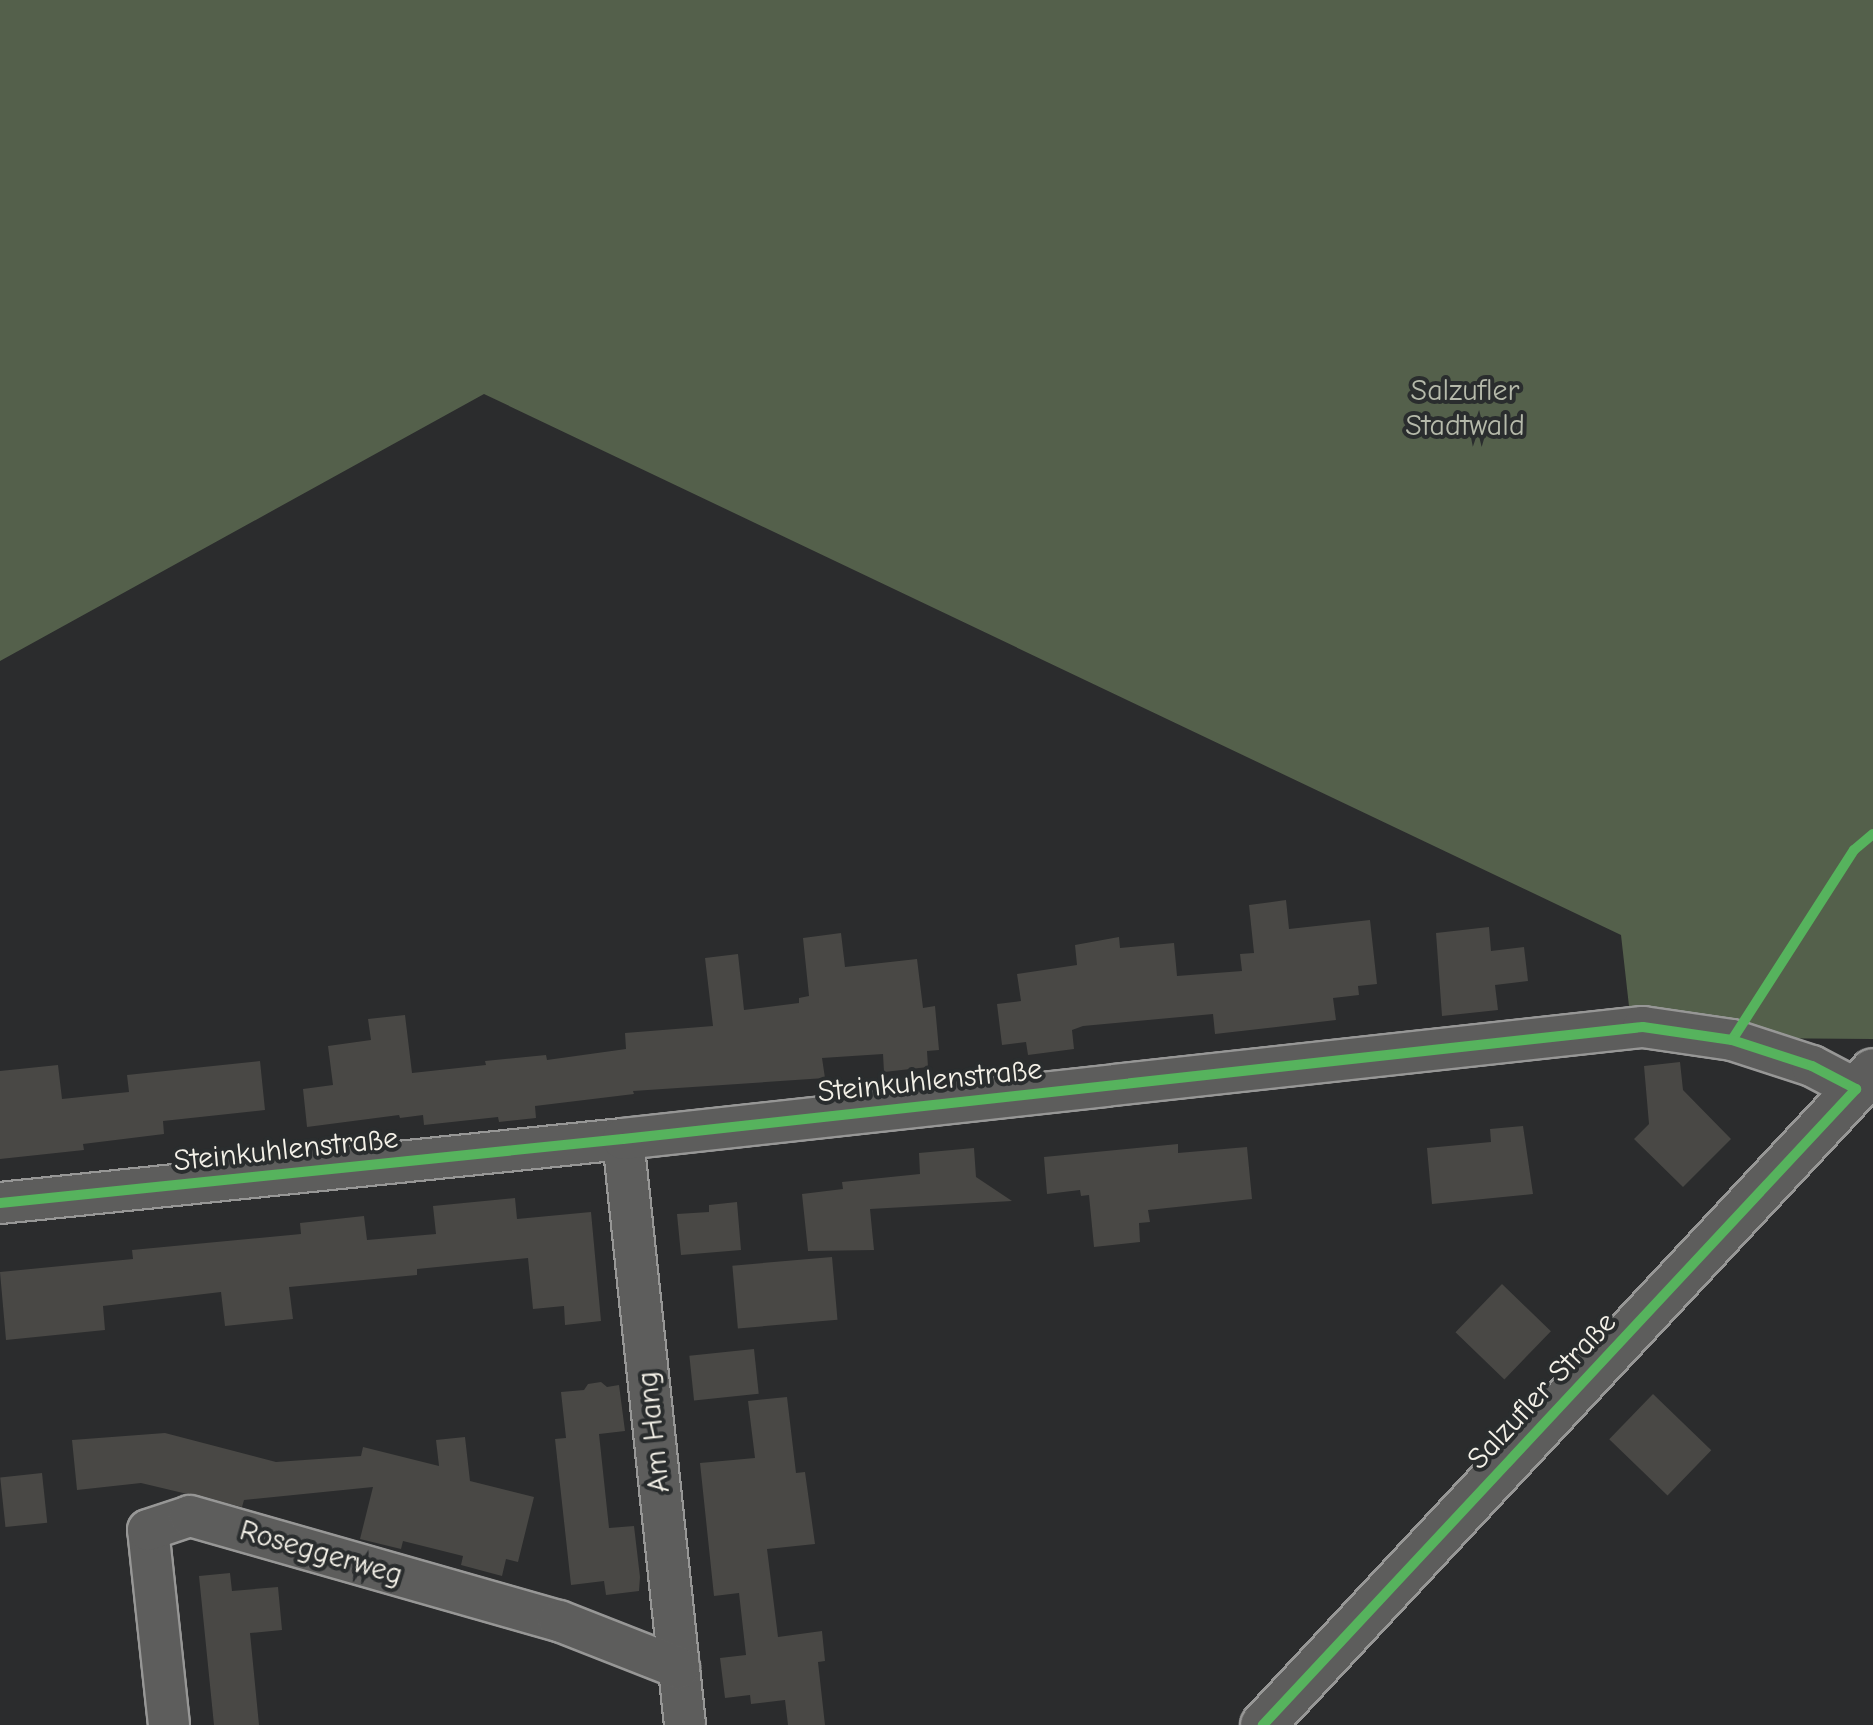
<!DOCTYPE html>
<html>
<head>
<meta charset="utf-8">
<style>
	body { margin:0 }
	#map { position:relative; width:1873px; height:1725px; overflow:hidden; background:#2b2c2d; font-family:"Comic Neue",sans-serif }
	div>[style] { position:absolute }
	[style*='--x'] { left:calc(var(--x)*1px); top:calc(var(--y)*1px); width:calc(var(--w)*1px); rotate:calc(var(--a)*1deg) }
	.green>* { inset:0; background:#54604b }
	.building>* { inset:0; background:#494845; transform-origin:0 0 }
	.roads { filter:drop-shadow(2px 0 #979796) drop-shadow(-2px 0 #979796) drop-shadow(0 2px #979796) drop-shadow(0 -2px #979796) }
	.street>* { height:40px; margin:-20px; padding:0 20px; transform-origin:20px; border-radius:20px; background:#5d5d5c }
	.secondary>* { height:44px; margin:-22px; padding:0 22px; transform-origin:22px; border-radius:22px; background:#5d5d5c }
	.cycleway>* { height:10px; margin:-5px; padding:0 5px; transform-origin:5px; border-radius:5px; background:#56b35d }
	span { translate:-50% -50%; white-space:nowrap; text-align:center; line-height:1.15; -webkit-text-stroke:8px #2a2d2e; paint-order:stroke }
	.park-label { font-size:30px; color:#b6baab }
	.street-label { font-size:30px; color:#f4f1e8 }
</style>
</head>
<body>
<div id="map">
	<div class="green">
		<div style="clip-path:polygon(0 0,1873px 0,1873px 1039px,1755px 1038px,1630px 1015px,1621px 935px,484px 394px,0 661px)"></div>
	</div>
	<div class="building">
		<div style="clip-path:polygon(1286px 900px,1289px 929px,1370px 920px,1377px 984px,1358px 986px,1359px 995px,1333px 998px,1336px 1020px,1215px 1034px,1213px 1014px,1083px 1026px,1072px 1030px,1074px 1049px,1028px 1055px,1026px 1042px,1002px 1045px,997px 1004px,1021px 1001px,1017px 974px,1077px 965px,1075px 945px,1119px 937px,1120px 948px,1174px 943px,1177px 976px,1242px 971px,1240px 954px,1254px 953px,1249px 905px)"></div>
		<div style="clip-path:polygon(1489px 927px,1491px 951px,1524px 947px,1528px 981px,1495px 985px,1498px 1010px,1442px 1016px,1436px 933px)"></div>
		<div style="clip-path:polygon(841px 933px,845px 967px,917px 959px,923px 1008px,935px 1006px,939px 1050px,927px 1051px,928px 1067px,884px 1072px,883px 1054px,822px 1058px,825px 1078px,633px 1091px,634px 1094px,535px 1106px,536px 1118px,499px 1122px,498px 1117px,424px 1125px,423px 1115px,400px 1118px,399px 1115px,307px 1127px,303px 1089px,333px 1085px,328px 1046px,371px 1040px,368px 1019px,405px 1015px,412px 1073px,486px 1065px,485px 1061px,546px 1055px,547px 1060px,626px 1049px,625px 1033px,713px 1026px,705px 958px,738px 954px,744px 1010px,799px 1003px,799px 998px,809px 996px,803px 938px)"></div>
		<div style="clip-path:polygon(260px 1061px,265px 1110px,163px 1121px,164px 1134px,83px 1144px,84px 1150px,0 1159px,0 1071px,58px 1065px,62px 1099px,129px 1092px,127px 1075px)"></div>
		<div style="clip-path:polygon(1680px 1062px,1683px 1090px,1731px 1139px,1683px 1187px,1634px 1139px,1649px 1124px,1644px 1066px)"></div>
		<div style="clip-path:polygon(1523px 1126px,1533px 1194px,1432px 1204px,1427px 1148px,1491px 1142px,1490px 1129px)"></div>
		<div style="clip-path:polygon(1178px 1144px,1178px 1153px,1247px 1147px,1252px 1199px,1148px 1210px,1150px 1222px,1139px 1223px,1140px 1242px,1094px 1247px,1089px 1195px,1081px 1196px,1080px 1190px,1047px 1194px,1044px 1157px)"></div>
		<div style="clip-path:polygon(974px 1148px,976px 1177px,1012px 1201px,870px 1209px,874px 1250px,808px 1251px,802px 1194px,843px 1189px,842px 1182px,920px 1174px,919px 1153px)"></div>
		<div style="clip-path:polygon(515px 1198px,517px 1219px,591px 1212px,601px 1321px,565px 1325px,564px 1306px,533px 1309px,528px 1258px,417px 1269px,417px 1275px,289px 1287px,293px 1319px,225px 1326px,221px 1292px,103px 1306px,105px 1330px,6px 1340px,0 1272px,133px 1259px,132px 1250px,301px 1234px,300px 1223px,364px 1216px,367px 1240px,436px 1234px,433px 1206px)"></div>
		<div style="clip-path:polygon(737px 1202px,741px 1250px,681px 1255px,677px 1214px,709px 1212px,709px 1205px)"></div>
		<div style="left:832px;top:1257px;width:63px;height:100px;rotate:85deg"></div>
		<div style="left:1502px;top:1284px;width:68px;height:67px;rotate:44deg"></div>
		<div style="left:754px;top:1349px;width:45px;height:65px;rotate:84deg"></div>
		<div style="clip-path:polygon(601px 1382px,607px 1387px,619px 1385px,625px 1431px,599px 1434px,609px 1528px,634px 1526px,640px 1577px,639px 1591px,606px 1595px,604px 1581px,571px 1585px,555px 1439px,566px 1438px,561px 1392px,584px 1390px,588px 1384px)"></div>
		<div style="left:1653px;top:1394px;width:81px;height:63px;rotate:44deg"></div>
		<div style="clip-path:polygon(787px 1397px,796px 1473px,805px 1472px,815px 1544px,767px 1549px,778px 1637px,822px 1631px,825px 1661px,818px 1662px,825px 1725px,788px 1725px,785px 1700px,751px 1704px,750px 1695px,725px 1698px,720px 1658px,746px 1655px,739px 1593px,714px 1596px,700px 1463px,755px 1458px,748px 1401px)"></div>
		<div style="clip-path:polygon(165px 1433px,276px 1462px,361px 1456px,363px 1447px,439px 1466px,436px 1440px,465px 1437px,470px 1481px,534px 1497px,518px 1562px,506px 1559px,502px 1576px,461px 1565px,463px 1556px,403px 1541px,401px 1549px,360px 1539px,373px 1487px,244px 1500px,242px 1507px,141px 1483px,77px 1490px,72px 1440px)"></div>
		<div style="left:42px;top:1473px;width:50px;height:42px;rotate:84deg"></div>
		<div style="clip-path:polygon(230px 1573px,232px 1591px,278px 1587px,282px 1630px,250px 1633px,259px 1725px,214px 1725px,199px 1576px)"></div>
	</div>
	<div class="roads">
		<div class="street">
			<div style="--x:623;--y:1139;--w:589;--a:83.96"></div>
			<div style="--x:0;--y:1203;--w:626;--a:-5.87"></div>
			<div style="--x:623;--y:1139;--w:1026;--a:-6.27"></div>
			<div style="--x:1643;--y:1027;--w:90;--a:8.3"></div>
			<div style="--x:1732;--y:1040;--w:84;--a:18"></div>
			<div style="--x:1812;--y:1066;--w:50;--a:27.6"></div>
			<div style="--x:169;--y:1725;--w:196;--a:-96.1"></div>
			<div style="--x:148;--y:1530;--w:44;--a:-18.4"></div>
			<div style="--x:190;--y:1516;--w:384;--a:15.9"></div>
			<div style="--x:559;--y:1621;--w:129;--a:21.4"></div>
		</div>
		<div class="secondary">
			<div style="--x:1263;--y:1725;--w:894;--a:-46.99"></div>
		</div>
	</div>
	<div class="cycleway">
		<div style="--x:1732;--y:1040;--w:226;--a:-57.3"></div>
		<div style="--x:1854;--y:850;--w:25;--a:-40"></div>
		<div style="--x:0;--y:1203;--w:626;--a:-5.87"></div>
		<div style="--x:623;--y:1139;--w:1026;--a:-6.27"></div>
		<div style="--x:1643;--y:1027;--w:90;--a:8.3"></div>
		<div style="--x:1732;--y:1040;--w:84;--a:18"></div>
		<div style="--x:1812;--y:1066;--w:50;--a:27.6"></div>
		<div style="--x:1856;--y:1089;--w:870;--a:133"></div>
	</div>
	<div class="park-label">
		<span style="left:1465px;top:408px">Salzufler<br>Stadtwald</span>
	</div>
	<div class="street-label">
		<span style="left:930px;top:1081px;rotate:-6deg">Steinkuhlenstraße</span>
		<span style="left:286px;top:1150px;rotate:-6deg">Steinkuhlenstraße</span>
		<span style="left:1542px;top:1391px;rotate:-47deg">Salzufler Straße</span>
		<span style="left:654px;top:1432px;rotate:-96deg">Am Hang</span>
		<span style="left:321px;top:1553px;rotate:16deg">Roseggerweg</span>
	</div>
</div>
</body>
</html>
